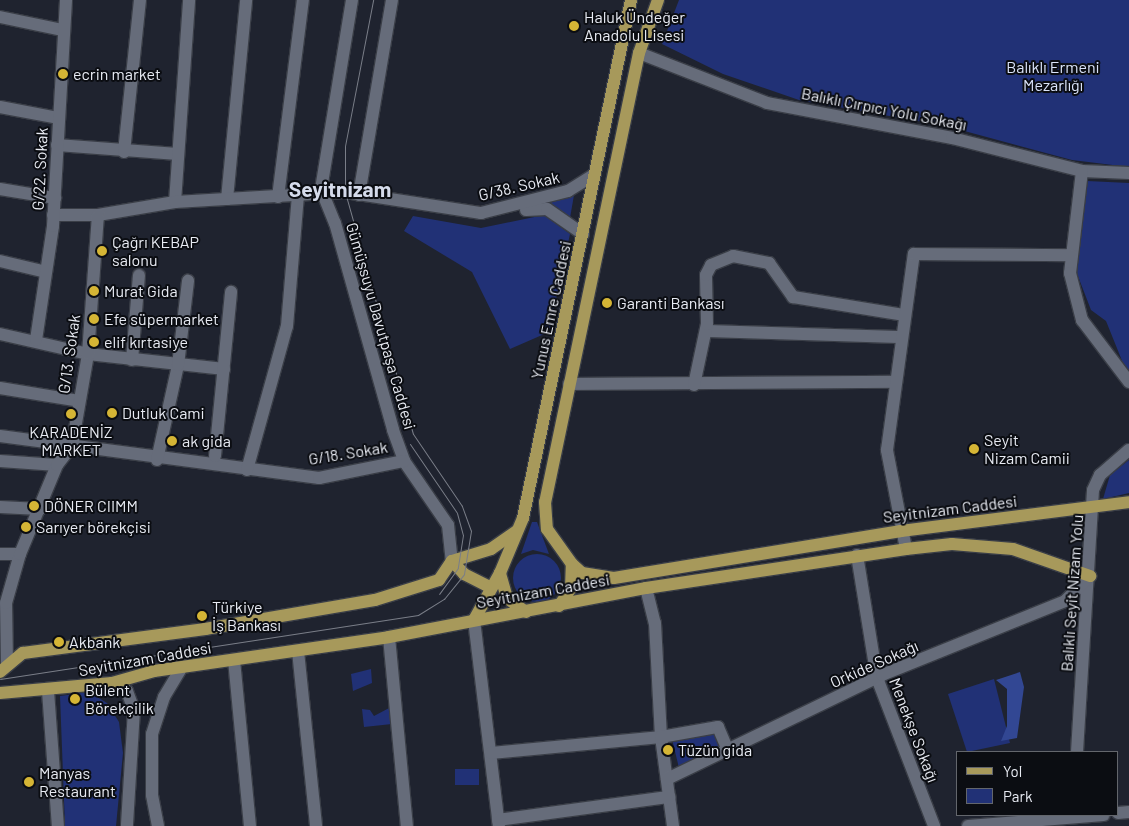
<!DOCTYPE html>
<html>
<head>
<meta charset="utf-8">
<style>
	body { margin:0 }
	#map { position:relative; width:1129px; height:826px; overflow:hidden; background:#1f232f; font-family:Barlow,sans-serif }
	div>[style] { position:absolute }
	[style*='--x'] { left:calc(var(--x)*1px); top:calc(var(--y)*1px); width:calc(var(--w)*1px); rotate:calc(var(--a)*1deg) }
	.green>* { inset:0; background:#213176; transform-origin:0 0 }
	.round { border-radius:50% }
	.forest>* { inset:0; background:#324793 }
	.roads { filter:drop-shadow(1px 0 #3a3e47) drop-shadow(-1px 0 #3a3e47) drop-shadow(0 1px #3a3e47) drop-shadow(0 -1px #3a3e47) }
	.minor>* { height:12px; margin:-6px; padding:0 6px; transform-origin:6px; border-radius:6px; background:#666c7a }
	.major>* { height:12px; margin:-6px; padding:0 6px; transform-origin:6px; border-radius:6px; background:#a7995b }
	.tram>* { height:1px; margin:-0.5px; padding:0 0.5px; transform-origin:0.5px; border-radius:0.5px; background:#7a7e88 }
	.dots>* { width:14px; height:14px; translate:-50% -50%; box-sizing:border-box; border:2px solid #0b0d12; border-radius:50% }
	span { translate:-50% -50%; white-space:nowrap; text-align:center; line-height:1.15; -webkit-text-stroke:4px #0b0d12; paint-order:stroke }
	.poi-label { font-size:16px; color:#e8ebf3 }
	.left { translate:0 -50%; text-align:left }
	.park-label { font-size:16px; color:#dae3f9 }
	.street-label { font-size:16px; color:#e8ebf3 }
	.district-label { font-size:21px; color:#d5dbeb; font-weight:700 }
	.legend { position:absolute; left:956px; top:751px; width:162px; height:65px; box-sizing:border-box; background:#0b0d12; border:1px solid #63666c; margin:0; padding:6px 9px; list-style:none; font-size:15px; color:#e8ebf3 }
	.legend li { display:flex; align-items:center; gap:10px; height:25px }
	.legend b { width:25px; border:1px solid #63666c }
</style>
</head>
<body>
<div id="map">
	<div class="green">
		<div style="clip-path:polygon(679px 0,1129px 0,1129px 167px,1072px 160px,946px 126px,799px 100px,723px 74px,662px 44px)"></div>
		<div style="clip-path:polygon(1087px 181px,1129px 183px,1129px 378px,1106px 321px,1091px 310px,1076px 271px)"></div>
		<div style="clip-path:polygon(574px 195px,570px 218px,546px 203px)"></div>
		<div style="clip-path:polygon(544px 215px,570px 234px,549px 332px,510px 349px,472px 272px,404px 231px,413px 216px,481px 228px)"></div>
		<div style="clip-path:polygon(1129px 460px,1129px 493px,1103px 499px,1110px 475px)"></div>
		<div style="clip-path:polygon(532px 522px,537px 522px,549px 554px,533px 550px,521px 554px)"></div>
		<div class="round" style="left:513px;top:554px;width:48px;height:48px"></div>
		<div style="clip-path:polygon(371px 669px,372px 683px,353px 691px,351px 674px)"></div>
		<div style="clip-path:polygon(994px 679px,1010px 743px,967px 752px,948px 694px)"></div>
		<div style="clip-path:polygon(89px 692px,107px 703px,119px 722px,123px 753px,116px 826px,65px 826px,60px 696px)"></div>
		<div style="clip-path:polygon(391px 707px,392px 724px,364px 727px,362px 709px,370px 710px,374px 716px)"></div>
		<div style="clip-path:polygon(713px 731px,722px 748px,679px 768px,672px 739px)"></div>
		<div style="left:479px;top:769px;width:16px;height:24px;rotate:90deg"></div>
	</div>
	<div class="forest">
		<div style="clip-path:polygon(1020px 672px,1024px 687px,1017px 738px,1001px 741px,1007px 726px,1007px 689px,996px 680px)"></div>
	</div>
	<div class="roads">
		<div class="minor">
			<div style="--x:352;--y:0;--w:192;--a:99.3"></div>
			<div style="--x:321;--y:189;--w:37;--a:68"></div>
			<div style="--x:335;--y:223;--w:215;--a:74.3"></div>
			<div style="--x:393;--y:430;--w:33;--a:70"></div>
			<div style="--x:404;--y:461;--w:78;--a:55.5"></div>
			<div style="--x:448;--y:525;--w:36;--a:84"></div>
			<div style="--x:0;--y:17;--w:63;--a:11.8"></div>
			<div style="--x:639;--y:53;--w:137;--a:21.3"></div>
			<div style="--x:767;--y:103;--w:188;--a:10.7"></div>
			<div style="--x:952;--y:138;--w:134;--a:14.2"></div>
			<div style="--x:1082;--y:171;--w:47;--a:2.4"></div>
			<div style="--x:0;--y:107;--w:60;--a:10.6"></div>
			<div style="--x:57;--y:145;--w:121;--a:4.3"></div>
			<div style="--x:124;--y:152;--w:153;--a:-84"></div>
			<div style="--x:1082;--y:171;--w:103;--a:96.7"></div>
			<div style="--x:1070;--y:273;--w:49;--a:75.7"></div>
			<div style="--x:1082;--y:320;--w:78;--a:52.8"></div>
			<div style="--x:0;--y:189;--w:56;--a:9.3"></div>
			<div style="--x:359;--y:195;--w:198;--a:-80.4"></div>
			<div style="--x:278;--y:197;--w:199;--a:-82.8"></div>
			<div style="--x:227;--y:199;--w:200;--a:-84.5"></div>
			<div style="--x:175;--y:202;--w:202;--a:-86"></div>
			<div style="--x:526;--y:210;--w:21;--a:-3"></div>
			<div style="--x:547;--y:209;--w:44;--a:34.8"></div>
			<div style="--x:53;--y:215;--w:45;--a:0"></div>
			<div style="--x:98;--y:215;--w:78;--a:-9.6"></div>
			<div style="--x:175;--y:202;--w:170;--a:-3.4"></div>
			<div style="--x:345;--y:192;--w:138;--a:8.8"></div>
			<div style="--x:481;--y:213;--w:90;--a:-14.2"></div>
			<div style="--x:568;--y:191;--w:31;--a:-32"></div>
			<div style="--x:0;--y:261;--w:47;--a:13.4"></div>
			<div style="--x:706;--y:331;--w:194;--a:1.8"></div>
			<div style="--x:0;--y:334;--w:90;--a:12.8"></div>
			<div style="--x:88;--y:354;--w:137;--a:6.3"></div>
			<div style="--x:36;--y:340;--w:115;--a:-81.5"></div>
			<div style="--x:53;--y:226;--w:226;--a:-86.7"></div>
			<div style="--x:132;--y:360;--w:85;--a:-85.3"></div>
			<div style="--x:569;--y:384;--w:325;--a:-0.4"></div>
			<div style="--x:694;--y:385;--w:62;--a:-78"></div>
			<div style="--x:707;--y:324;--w:49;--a:-91.2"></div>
			<div style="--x:706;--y:275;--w:11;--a:-63"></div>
			<div style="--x:711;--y:265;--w:24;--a:-22"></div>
			<div style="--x:733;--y:256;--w:37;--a:11"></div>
			<div style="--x:769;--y:263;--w:42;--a:54.8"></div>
			<div style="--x:793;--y:297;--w:112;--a:9.2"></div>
			<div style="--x:0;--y:388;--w:80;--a:9.3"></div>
			<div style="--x:0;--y:436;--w:322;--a:7.5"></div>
			<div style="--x:319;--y:478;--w:87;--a:-11.3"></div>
			<div style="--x:215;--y:456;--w:165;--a:-84.4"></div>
			<div style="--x:157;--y:460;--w:97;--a:-77.5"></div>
			<div style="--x:178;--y:365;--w:85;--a:-83.2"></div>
			<div style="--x:0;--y:461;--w:57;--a:4"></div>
			<div style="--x:247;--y:470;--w:149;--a:-74.5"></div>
			<div style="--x:287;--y:326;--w:130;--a:-85.2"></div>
			<div style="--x:0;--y:507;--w:40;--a:2.9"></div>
			<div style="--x:906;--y:549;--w:101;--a:-100.9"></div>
			<div style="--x:887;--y:450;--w:198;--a:-82.2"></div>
			<div style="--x:914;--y:254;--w:157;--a:0.4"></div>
			<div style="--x:0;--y:554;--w:20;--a:0"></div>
			<div style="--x:857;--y:555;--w:125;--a:80.8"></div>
			<div style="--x:877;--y:678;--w:159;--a:68.9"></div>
			<div style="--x:646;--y:588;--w:36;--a:76"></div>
			<div style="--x:655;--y:623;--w:114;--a:87"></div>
			<div style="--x:661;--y:737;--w:90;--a:82.3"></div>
			<div style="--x:474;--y:620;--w:208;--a:83.1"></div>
			<div style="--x:389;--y:637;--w:190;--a:84.6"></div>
			<div style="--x:298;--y:651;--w:176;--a:84.1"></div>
			<div style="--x:234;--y:660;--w:167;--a:84.5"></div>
			<div style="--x:7;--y:664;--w:61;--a:-90.9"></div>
			<div style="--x:6;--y:603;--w:51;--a:-74.1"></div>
			<div style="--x:20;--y:554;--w:96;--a:-67.4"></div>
			<div style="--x:57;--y:465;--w:24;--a:-52"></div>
			<div style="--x:72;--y:446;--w:93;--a:-80.1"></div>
			<div style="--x:88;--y:354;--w:139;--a:-85.9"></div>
			<div style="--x:112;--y:683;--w:17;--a:28"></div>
			<div style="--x:127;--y:691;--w:20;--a:70"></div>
			<div style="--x:134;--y:710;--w:116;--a:93.5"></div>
			<div style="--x:48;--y:691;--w:135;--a:85.8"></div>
			<div style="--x:1077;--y:752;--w:262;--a:-86.5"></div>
			<div style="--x:1093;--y:490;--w:17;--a:-65"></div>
			<div style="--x:1100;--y:475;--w:38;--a:-41"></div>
			<div style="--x:491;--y:753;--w:171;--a:-5.4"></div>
			<div style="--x:661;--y:737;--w:58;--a:-10"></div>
			<div style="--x:718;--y:727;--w:25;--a:67"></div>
			<div style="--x:667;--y:779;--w:239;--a:-25.8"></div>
			<div style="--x:882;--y:675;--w:197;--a:-22"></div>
			<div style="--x:1065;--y:601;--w:35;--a:-45"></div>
			<div style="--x:1118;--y:813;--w:11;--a:-5"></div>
			<div style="--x:498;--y:820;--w:173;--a:-7.7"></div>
			<div style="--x:158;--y:826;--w:32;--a:-101"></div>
			<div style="--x:152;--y:795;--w:61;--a:-90"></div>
			<div style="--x:152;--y:734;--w:39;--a:-72"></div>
			<div style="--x:164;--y:697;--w:31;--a:-59"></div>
			<div style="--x:968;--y:826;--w:136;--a:-4.6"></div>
		</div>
		<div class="major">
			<div style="--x:658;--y:0;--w:56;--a:109.7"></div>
			<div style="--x:639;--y:53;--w:459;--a:101.8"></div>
			<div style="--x:545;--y:502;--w:27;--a:86"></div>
			<div style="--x:547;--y:529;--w:43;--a:54.5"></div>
			<div style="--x:572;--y:564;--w:13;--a:42"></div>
			<div style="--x:582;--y:573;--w:32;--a:9"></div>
			<div style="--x:614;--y:578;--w:291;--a:-9.3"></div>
			<div style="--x:901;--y:531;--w:230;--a:-7.2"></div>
			<div style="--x:452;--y:561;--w:41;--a:-17.1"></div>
			<div style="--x:491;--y:549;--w:32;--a:-35"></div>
			<div style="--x:452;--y:561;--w:18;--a:47"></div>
			<div style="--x:464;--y:574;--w:28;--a:27"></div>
			<div style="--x:559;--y:606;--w:22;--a:-56"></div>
			<div style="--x:571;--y:588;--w:24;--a:-88"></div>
			<div style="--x:526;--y:612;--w:24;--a:-144"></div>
			<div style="--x:507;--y:598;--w:26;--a:-106"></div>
			<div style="--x:500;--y:573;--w:60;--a:-67.3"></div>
			<div style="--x:523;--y:518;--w:529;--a:-78.22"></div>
			<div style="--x:474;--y:620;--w:54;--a:-61"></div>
			<div style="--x:0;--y:672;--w:30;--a:-40"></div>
			<div style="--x:23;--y:653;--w:184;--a:-7.5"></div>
			<div style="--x:205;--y:629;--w:172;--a:-9.7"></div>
			<div style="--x:375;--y:600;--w:67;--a:-17.4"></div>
			<div style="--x:439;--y:580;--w:23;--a:-56"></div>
			<div style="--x:0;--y:693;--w:112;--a:-5.1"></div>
			<div style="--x:112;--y:683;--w:44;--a:-15.9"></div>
			<div style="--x:154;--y:671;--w:237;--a:-8.2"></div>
			<div style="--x:389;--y:637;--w:262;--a:-10.8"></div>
			<div style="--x:646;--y:588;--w:263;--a:-8.5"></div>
			<div style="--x:906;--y:549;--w:46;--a:-6.2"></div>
			<div style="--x:952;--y:544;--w:61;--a:4.7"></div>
			<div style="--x:1013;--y:549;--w:82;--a:19.3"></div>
		</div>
	</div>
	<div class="tram">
		<div style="--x:410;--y:444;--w:83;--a:55.7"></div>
		<div style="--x:457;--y:513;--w:23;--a:75"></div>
		<div style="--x:463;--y:535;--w:33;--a:99"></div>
		<div style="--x:458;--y:568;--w:32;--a:126"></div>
		<div style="--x:0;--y:679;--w:423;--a:-8.7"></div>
		<div style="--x:418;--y:615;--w:31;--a:-32"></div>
		<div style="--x:444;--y:599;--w:32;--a:-51"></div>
		<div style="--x:464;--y:574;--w:44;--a:-80.8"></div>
		<div style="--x:471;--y:531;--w:27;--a:-110"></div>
		<div style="--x:462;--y:506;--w:87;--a:-124.2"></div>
		<div style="--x:413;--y:434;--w:251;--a:-105.7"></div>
		<div style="--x:345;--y:192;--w:46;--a:-90"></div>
		<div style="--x:345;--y:146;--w:149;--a:-79.1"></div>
	</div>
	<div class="dots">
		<div style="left:574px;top:26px;background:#d5b535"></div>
		<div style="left:63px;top:74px;background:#d5b535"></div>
		<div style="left:102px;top:251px;background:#d5b535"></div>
		<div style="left:94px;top:291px;background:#d5b535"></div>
		<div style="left:607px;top:303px;background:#d5b535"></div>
		<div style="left:94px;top:319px;background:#d5b535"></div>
		<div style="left:94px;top:342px;background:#d5b535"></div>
		<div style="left:112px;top:413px;background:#d5b535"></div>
		<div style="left:71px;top:414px;background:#d5b535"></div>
		<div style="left:172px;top:441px;background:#d5b535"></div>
		<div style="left:974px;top:449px;background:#d5b535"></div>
		<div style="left:34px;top:506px;background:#d5b535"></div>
		<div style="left:26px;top:527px;background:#d5b535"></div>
		<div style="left:202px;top:616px;background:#d5b535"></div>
		<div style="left:59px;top:642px;background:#d5b535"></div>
		<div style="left:75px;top:699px;background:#d5b535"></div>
		<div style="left:668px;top:750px;background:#d5b535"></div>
		<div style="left:29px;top:782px;background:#d5b535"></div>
	</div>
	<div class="poi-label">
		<span class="left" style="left:584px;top:26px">Haluk Ündeğer<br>Anadolu Lisesi</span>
		<span class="left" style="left:73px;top:74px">ecrin market</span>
		<span class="left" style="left:112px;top:251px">Çağrı KEBAP<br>salonu</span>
		<span class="left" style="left:104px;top:291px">Murat Gida</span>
		<span class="left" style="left:617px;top:303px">Garanti Bankası</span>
		<span class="left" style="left:104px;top:319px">Efe süpermarket</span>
		<span class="left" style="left:104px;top:342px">elif kırtasiye</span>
		<span class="left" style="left:122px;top:413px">Dutluk Cami</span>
		<span style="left:71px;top:441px">KARADENİZ<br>MARKET</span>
		<span class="left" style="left:984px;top:449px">Seyit<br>Nizam Camii</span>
		<span class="left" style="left:182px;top:441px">ak gida</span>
		<span class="left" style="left:44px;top:506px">DÖNER CIIMM</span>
		<span class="left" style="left:36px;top:527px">Sarıyer börekçisi</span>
		<span class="left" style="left:212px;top:616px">Türkiye<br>İş Bankası</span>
		<span class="left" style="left:69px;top:642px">Akbank</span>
		<span class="left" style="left:85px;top:699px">Bülent<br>Börekçilik</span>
		<span class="left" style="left:678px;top:750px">Tüzün gida</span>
		<span class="left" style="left:39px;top:782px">Manyas<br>Restaurant</span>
	</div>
	<div class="park-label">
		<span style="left:1053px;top:76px">Balıklı Ermeni<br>Mezarlığı</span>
	</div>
	<div class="street-label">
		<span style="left:884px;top:109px;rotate:11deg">Balıklı Çırpıcı Yolu Sokağı</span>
		<span style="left:40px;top:169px;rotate:-87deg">G/22. Sokak</span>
		<span style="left:519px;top:186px;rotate:-13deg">G/38. Sokak</span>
		<span style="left:551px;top:310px;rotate:-78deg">Yunus Emre Caddesi</span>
		<span style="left:381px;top:326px;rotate:74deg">Gümüşsuyu Davutpaşa Caddesi</span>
		<span style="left:69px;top:354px;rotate:-82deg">G/13. Sokak</span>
		<span style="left:348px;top:453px;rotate:-9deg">G/18. Sokak</span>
		<span style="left:950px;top:509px;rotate:-7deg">Seyitnizam Caddesi</span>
		<span style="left:543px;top:591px;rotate:-10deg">Seyitnizam Caddesi</span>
		<span style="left:1072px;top:593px;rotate:-86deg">Balıklı Seyit Nizam Yolu</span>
		<span style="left:145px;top:659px;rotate:-10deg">Seyitnizam Caddesi</span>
		<span style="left:874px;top:664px;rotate:-24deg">Orkide Sokağı</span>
		<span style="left:914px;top:730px;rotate:69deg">Menekşe Sokağı</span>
	</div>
	<div class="district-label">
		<span style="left:340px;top:189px">Seyitnizam</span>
	</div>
	<ul class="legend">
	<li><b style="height:6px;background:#a7995b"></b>Yol</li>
	<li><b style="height:14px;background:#213176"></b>Park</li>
	</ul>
</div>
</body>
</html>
